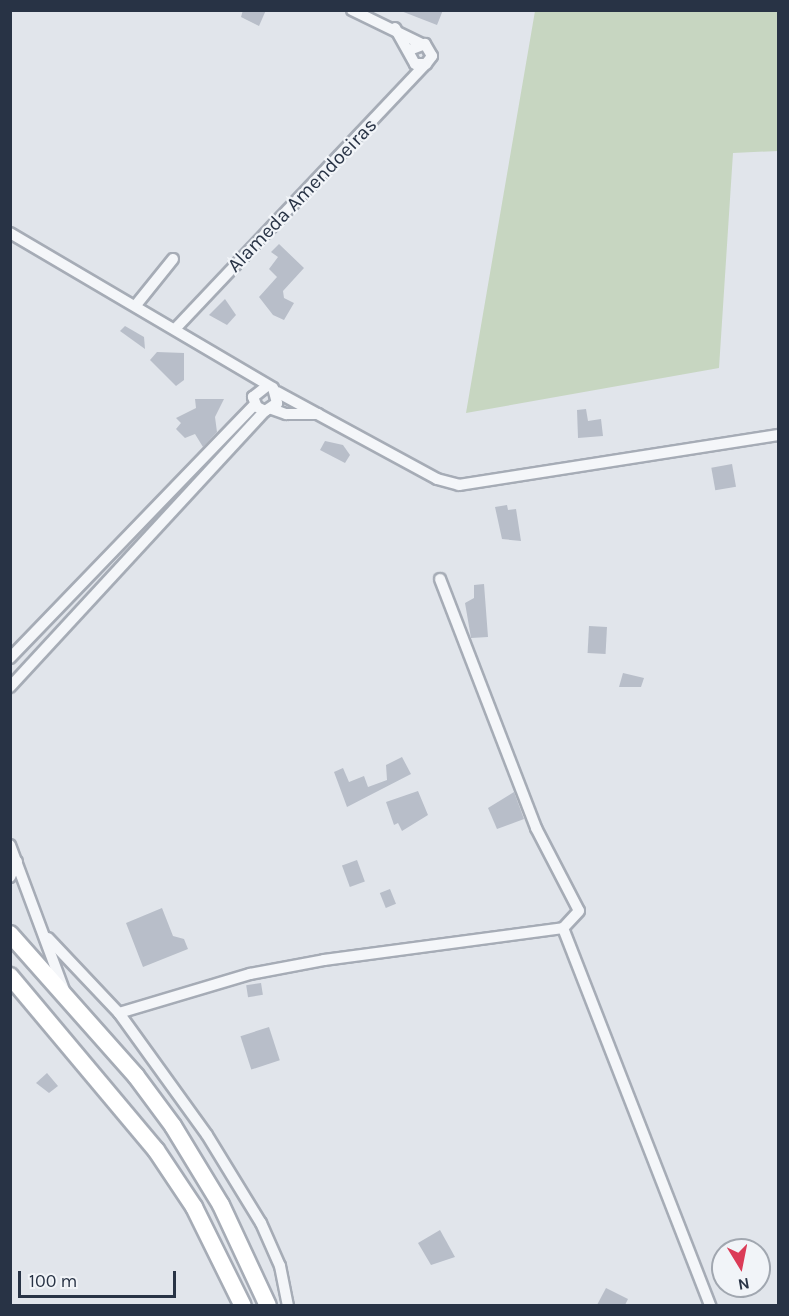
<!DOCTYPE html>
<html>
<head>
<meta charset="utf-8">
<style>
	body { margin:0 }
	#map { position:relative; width:789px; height:1316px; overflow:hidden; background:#e1e5eb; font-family:Karla,sans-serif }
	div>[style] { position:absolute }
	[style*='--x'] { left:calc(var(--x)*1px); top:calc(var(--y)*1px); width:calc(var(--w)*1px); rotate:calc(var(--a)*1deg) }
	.green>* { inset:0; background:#c7d6c1 }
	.building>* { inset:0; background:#b8bec9; transform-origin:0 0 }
	.roads { filter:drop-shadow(2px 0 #a6acb6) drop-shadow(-2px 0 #a6acb6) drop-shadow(0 2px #a6acb6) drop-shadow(0 -2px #a6acb6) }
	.street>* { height:10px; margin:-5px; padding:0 5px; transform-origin:5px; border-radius:5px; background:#f4f6f9 }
	.primary>* { height:16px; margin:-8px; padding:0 8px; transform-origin:8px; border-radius:8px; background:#fff }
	span { translate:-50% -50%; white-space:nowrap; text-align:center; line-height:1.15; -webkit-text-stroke:4.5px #f1f4f8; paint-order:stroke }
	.street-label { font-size:20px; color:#283345 }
	.frame { position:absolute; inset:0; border:12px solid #283345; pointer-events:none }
	.north { position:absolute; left:711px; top:1238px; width:60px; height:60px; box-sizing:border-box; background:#f1f4f8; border:2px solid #a1a7b0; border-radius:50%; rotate:170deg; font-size:16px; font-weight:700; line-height:24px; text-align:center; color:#283345 }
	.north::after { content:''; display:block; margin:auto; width:21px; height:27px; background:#db3b57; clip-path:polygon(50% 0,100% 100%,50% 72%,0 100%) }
	.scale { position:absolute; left:18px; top:1271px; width:158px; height:27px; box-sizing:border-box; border:3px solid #283345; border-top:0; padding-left:8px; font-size:18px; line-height:21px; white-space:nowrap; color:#283345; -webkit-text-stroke:4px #f1f4f8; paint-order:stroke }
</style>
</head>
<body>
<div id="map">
	<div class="green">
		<div style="clip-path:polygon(535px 11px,778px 11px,778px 151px,733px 153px,719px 368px,466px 413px)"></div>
	</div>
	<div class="building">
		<div style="clip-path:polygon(243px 10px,266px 10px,259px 26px,241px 17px)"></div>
		<div style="clip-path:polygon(443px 10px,437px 25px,401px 11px,401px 10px)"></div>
		<div style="clip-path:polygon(279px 244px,304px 268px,283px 291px,284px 298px,294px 303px,284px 320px,273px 315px,259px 297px,277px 277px,269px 269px,278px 257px,271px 252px)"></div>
		<div style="clip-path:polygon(225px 299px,236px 315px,227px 325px,209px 315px)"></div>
		<div style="clip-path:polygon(125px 326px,144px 337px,145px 349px,120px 331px)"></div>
		<div style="clip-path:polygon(157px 352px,184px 353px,184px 380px,176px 386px,150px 360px)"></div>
		<div style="clip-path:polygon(195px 399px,224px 399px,215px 417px,217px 432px,203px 447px,195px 434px,185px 438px,176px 429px,181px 423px,176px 418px,196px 408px)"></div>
		<div style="clip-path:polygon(586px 409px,588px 421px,601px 419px,603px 436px,578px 438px,577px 410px)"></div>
		<div style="clip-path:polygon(325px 441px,343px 445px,350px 455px,345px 463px,320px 450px)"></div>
		<div style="left:732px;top:464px;width:23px;height:21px;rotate:80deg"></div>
		<div style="clip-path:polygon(507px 505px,508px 510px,516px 509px,521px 541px,502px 539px,495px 507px)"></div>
		<div style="clip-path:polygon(484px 584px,488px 637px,471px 638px,465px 603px,474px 598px,474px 585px)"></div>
		<div style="left:589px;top:626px;width:18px;height:27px;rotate:3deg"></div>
		<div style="clip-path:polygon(623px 673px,644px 678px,641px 687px,619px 687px)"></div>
		<div style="clip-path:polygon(402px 757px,411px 774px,347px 807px,334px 772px,343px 768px,349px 782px,364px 776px,368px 787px,387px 780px,386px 765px)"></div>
		<div style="clip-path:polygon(418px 791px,428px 815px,402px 831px,398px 823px,394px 825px,386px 802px)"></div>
		<div style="clip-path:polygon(514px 792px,524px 819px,497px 829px,488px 808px)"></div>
		<div style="left:357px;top:860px;width:23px;height:16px;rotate:70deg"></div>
		<div style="left:390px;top:889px;width:16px;height:11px;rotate:68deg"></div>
		<div style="clip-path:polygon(162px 908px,173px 936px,184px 939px,188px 949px,143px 967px,126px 923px)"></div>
		<div style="left:261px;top:983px;width:12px;height:15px;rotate:81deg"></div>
		<div style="left:269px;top:1027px;width:35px;height:30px;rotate:72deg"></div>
		<div style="clip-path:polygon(47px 1073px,58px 1086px,49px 1093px,36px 1083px)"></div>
		<div style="clip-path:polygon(440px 1230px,455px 1257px,431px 1265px,418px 1243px)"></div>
		<div style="clip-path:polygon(606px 1288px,628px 1299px,625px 1305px,597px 1305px)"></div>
	</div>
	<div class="roads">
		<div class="street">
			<div style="--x:352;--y:10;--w:76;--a:25.9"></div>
			<div style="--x:395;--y:28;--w:41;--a:60.9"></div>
			<div style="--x:415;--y:64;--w:11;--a:0"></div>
			<div style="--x:426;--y:64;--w:10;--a:-53"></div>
			<div style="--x:432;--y:56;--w:14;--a:-120"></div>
			<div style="--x:425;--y:44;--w:17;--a:159"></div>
			<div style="--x:10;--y:233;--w:305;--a:30.5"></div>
			<div style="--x:273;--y:388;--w:16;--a:75"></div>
			<div style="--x:277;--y:403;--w:14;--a:146"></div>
			<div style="--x:265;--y:411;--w:9;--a:-153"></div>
			<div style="--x:257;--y:407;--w:11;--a:-112"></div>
			<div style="--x:253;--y:397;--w:18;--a:-38"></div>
			<div style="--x:136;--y:305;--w:59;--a:-51.2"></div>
			<div style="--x:176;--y:328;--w:364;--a:-46.6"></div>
			<div style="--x:277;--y:392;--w:182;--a:28.5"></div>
			<div style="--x:437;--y:479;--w:23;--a:15"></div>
			<div style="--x:459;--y:485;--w:323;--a:-8.9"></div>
			<div style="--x:272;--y:409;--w:15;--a:20"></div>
			<div style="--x:286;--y:414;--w:32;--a:0"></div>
			<div style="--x:440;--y:579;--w:267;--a:68.9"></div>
			<div style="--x:536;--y:828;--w:93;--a:62.6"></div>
			<div style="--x:579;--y:911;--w:23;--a:133"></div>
			<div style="--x:10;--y:658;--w:353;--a:-46"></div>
			<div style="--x:10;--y:687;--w:376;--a:-47.3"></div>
			<div style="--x:10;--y:845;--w:155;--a:69.6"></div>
			<div style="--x:10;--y:877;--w:17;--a:-66"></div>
			<div style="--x:48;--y:938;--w:103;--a:46.6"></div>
			<div style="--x:119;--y:1013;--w:150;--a:54.2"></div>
			<div style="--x:207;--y:1135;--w:103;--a:58.5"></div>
			<div style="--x:261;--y:1223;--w:47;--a:66.2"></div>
			<div style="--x:280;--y:1266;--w:41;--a:78.7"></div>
			<div style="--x:119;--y:1013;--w:137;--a:-16.6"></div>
			<div style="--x:250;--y:974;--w:75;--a:-10.7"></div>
			<div style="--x:324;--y:960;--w:241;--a:-7.6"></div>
			<div style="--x:563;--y:928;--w:406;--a:68.7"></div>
		</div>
		<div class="primary">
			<div style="--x:10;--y:934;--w:190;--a:48.4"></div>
			<div style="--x:136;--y:1076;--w:62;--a:53.5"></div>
			<div style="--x:173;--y:1126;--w:92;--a:58.7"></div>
			<div style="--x:221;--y:1205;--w:111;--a:65"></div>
			<div style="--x:10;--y:976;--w:227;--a:50"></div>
			<div style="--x:156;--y:1150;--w:69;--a:56.3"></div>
			<div style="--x:194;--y:1207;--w:110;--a:63.7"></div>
		</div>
	</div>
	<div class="street-label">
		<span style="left:302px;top:195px;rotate:-46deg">Alameda Amendoeiras</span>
	</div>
	<div class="frame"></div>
	<div class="north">N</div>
	<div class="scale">100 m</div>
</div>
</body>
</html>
